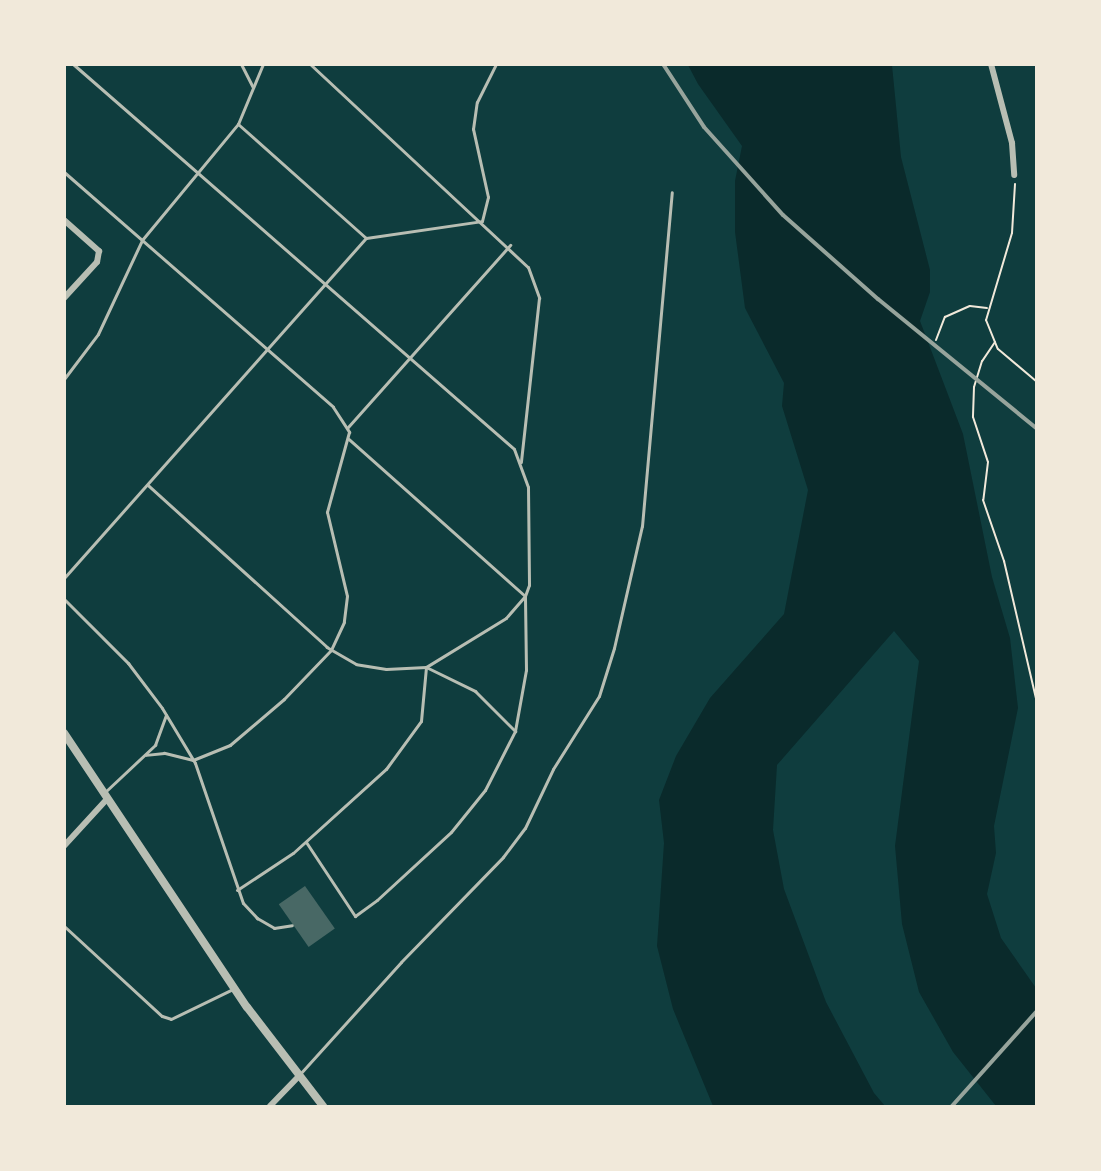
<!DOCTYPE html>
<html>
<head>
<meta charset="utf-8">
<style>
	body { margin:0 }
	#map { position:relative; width:1101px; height:1171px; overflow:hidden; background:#0f3d3e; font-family:Helvetica,sans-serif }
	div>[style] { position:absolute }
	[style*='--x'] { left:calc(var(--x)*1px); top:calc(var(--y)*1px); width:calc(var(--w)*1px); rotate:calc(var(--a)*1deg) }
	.water>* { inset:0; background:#0a2a2b }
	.building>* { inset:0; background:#486865; transform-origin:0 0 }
	.path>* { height:2px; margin:-1px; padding:0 1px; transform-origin:1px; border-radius:1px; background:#f1e9da }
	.service>* { height:3px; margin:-1.5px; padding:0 1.5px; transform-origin:1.5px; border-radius:1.5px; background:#b8beb3 }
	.minor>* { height:6px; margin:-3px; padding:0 3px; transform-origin:3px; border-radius:3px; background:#b8beb3 }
	.tertiary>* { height:8px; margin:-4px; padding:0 4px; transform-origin:4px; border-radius:4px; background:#b8beb3 }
	.rail>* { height:4px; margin:-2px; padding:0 2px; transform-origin:2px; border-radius:2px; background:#97a49c }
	span { translate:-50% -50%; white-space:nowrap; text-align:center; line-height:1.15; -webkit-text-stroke:5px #f1e9da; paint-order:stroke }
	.frame { position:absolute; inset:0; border:66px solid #f1e9da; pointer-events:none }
</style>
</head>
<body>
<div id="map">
	<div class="water">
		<div style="clip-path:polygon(688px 65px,892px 65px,901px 157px,930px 270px,930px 292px,920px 321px,963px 434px,992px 577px,1010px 638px,1018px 708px,994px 826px,996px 853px,987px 894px,1001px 938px,1036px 988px,1036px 1106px,996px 1106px,953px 1052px,919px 992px,902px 924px,895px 846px,919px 661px,894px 631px,777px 765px,773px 830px,784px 889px,826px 1002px,874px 1093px,885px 1106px,713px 1106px,673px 1009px,657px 946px,664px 843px,659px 800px,676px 756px,710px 698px,784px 614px,808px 490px,782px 406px,784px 383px,745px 308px,735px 232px,735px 181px,742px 146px,698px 84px)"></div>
	</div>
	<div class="building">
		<div style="left:305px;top:886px;width:52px;height:32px;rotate:55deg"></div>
	</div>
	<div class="path">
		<div style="--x:1015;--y:184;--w:49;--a:93.5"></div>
		<div style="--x:1012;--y:233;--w:91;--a:106.6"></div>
		<div style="--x:986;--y:320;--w:31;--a:68"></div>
		<div style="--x:998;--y:349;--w:50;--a:40.1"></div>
		<div style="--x:936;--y:340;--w:25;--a:-69"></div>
		<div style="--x:945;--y:317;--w:27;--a:-24"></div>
		<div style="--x:970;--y:306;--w:17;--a:7"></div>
		<div style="--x:995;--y:342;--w:23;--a:124"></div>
		<div style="--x:982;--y:361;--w:27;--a:107"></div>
		<div style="--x:974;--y:387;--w:30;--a:92"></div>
		<div style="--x:973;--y:417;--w:47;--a:71.6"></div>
		<div style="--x:988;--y:462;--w:38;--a:97"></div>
		<div style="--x:983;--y:500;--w:65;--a:71"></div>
		<div style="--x:1004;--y:561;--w:142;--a:76.9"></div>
	</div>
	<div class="service">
		<div style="--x:73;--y:64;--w:585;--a:41.12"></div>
		<div style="--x:514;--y:449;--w:40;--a:69.8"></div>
		<div style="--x:528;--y:487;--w:98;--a:89.4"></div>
		<div style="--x:529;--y:585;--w:12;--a:110"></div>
		<div style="--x:525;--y:596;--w:29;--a:131"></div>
		<div style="--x:506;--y:618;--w:94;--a:148.5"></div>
		<div style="--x:426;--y:667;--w:40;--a:177.1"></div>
		<div style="--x:386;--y:669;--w:30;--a:-171"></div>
		<div style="--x:356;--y:664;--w:34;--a:-150"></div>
		<div style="--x:327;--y:647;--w:241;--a:-137.9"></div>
		<div style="--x:241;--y:64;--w:25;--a:63"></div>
		<div style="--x:310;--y:64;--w:298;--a:43"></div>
		<div style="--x:528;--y:267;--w:33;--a:70"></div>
		<div style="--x:539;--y:298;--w:165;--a:96.3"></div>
		<div style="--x:238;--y:124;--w:171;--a:41.7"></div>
		<div style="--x:366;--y:238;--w:117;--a:-8.3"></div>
		<div style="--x:482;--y:221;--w:25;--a:-76"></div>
		<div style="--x:488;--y:197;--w:70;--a:-102.4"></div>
		<div style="--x:473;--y:129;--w:27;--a:-82"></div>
		<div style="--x:477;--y:102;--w:42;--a:-63.4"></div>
		<div style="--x:64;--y:172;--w:357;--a:41.1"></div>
		<div style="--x:333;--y:407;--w:30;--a:57"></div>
		<div style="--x:349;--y:432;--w:83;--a:105.4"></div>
		<div style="--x:327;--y:512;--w:86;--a:76.6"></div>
		<div style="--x:347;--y:596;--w:26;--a:97"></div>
		<div style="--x:344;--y:622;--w:31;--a:115"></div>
		<div style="--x:331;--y:650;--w:68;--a:133.8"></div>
		<div style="--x:284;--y:699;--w:71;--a:139.6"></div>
		<div style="--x:230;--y:745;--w:40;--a:158"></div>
		<div style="--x:193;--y:760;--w:30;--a:-166"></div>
		<div style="--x:164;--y:753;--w:18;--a:174"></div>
		<div style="--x:64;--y:379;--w:56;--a:-52.9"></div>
		<div style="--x:98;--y:334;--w:104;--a:-64.9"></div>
		<div style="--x:142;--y:240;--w:151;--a:-50.4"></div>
		<div style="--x:238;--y:124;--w:65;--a:-67.4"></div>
		<div style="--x:348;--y:427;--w:244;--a:-48.3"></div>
		<div style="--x:64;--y:578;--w:455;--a:-48.4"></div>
		<div style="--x:64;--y:599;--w:91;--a:45"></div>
		<div style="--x:128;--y:663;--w:56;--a:52.9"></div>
		<div style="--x:162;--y:708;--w:64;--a:59"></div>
		<div style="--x:195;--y:763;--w:148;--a:71.1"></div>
		<div style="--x:243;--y:903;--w:21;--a:47"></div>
		<div style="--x:257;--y:918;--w:20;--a:30"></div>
		<div style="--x:274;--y:928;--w:18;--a:-9"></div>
		<div style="--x:105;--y:792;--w:69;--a:-43.2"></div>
		<div style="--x:155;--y:745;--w:32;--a:-70"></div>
		<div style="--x:306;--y:842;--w:89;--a:56.5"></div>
		<div style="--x:355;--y:916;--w:27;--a:-36"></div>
		<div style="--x:377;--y:900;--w:100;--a:-42.6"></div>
		<div style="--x:451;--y:832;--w:54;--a:-51"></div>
		<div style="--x:485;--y:790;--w:66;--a:-63"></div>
		<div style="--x:515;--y:731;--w:62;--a:-79.8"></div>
		<div style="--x:526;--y:670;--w:74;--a:-90.8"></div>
		<div style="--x:525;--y:596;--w:236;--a:-138.3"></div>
		<div style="--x:237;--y:890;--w:67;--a:-33.5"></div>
		<div style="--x:293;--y:853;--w:125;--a:-42.1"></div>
		<div style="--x:386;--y:769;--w:59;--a:-53.9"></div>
		<div style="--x:421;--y:721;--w:54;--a:-84.7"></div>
		<div style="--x:426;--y:667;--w:55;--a:26.1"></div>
		<div style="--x:475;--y:691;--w:57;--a:45"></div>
		<div style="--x:64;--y:926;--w:133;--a:42.6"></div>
		<div style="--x:162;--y:1016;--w:9;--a:18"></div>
		<div style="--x:171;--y:1019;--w:69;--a:-25.8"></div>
		<div style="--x:299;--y:1075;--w:152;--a:-47.9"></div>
		<div style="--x:401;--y:962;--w:146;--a:-45.8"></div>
		<div style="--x:503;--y:857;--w:36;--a:-53"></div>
		<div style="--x:525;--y:828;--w:65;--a:-64.6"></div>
		<div style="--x:553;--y:769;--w:86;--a:-57.8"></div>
		<div style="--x:599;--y:696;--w:50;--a:-72.6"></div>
		<div style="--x:614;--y:648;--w:125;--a:-77.1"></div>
		<div style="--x:642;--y:526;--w:335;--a:-84.9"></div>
	</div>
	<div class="minor">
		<div style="--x:991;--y:64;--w:82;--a:75.1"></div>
		<div style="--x:1012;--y:143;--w:32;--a:86"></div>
		<div style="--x:64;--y:220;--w:47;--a:41.5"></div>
		<div style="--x:99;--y:251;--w:11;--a:100"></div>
		<div style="--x:97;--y:262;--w:49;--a:132.5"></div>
		<div style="--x:64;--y:846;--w:64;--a:-47.5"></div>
		<div style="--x:270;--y:1106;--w:40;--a:-46"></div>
	</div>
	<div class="tertiary">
		<div style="--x:64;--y:733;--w:329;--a:56.3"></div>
		<div style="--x:247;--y:1007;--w:125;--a:52.5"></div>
	</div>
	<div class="rail">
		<div style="--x:663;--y:64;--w:75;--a:56.9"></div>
		<div style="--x:704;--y:127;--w:118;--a:48.1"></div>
		<div style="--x:783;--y:215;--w:127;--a:41.5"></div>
		<div style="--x:878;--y:299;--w:204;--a:39.2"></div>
		<div style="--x:952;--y:1106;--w:126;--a:-48.2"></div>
	</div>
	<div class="frame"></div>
</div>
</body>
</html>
